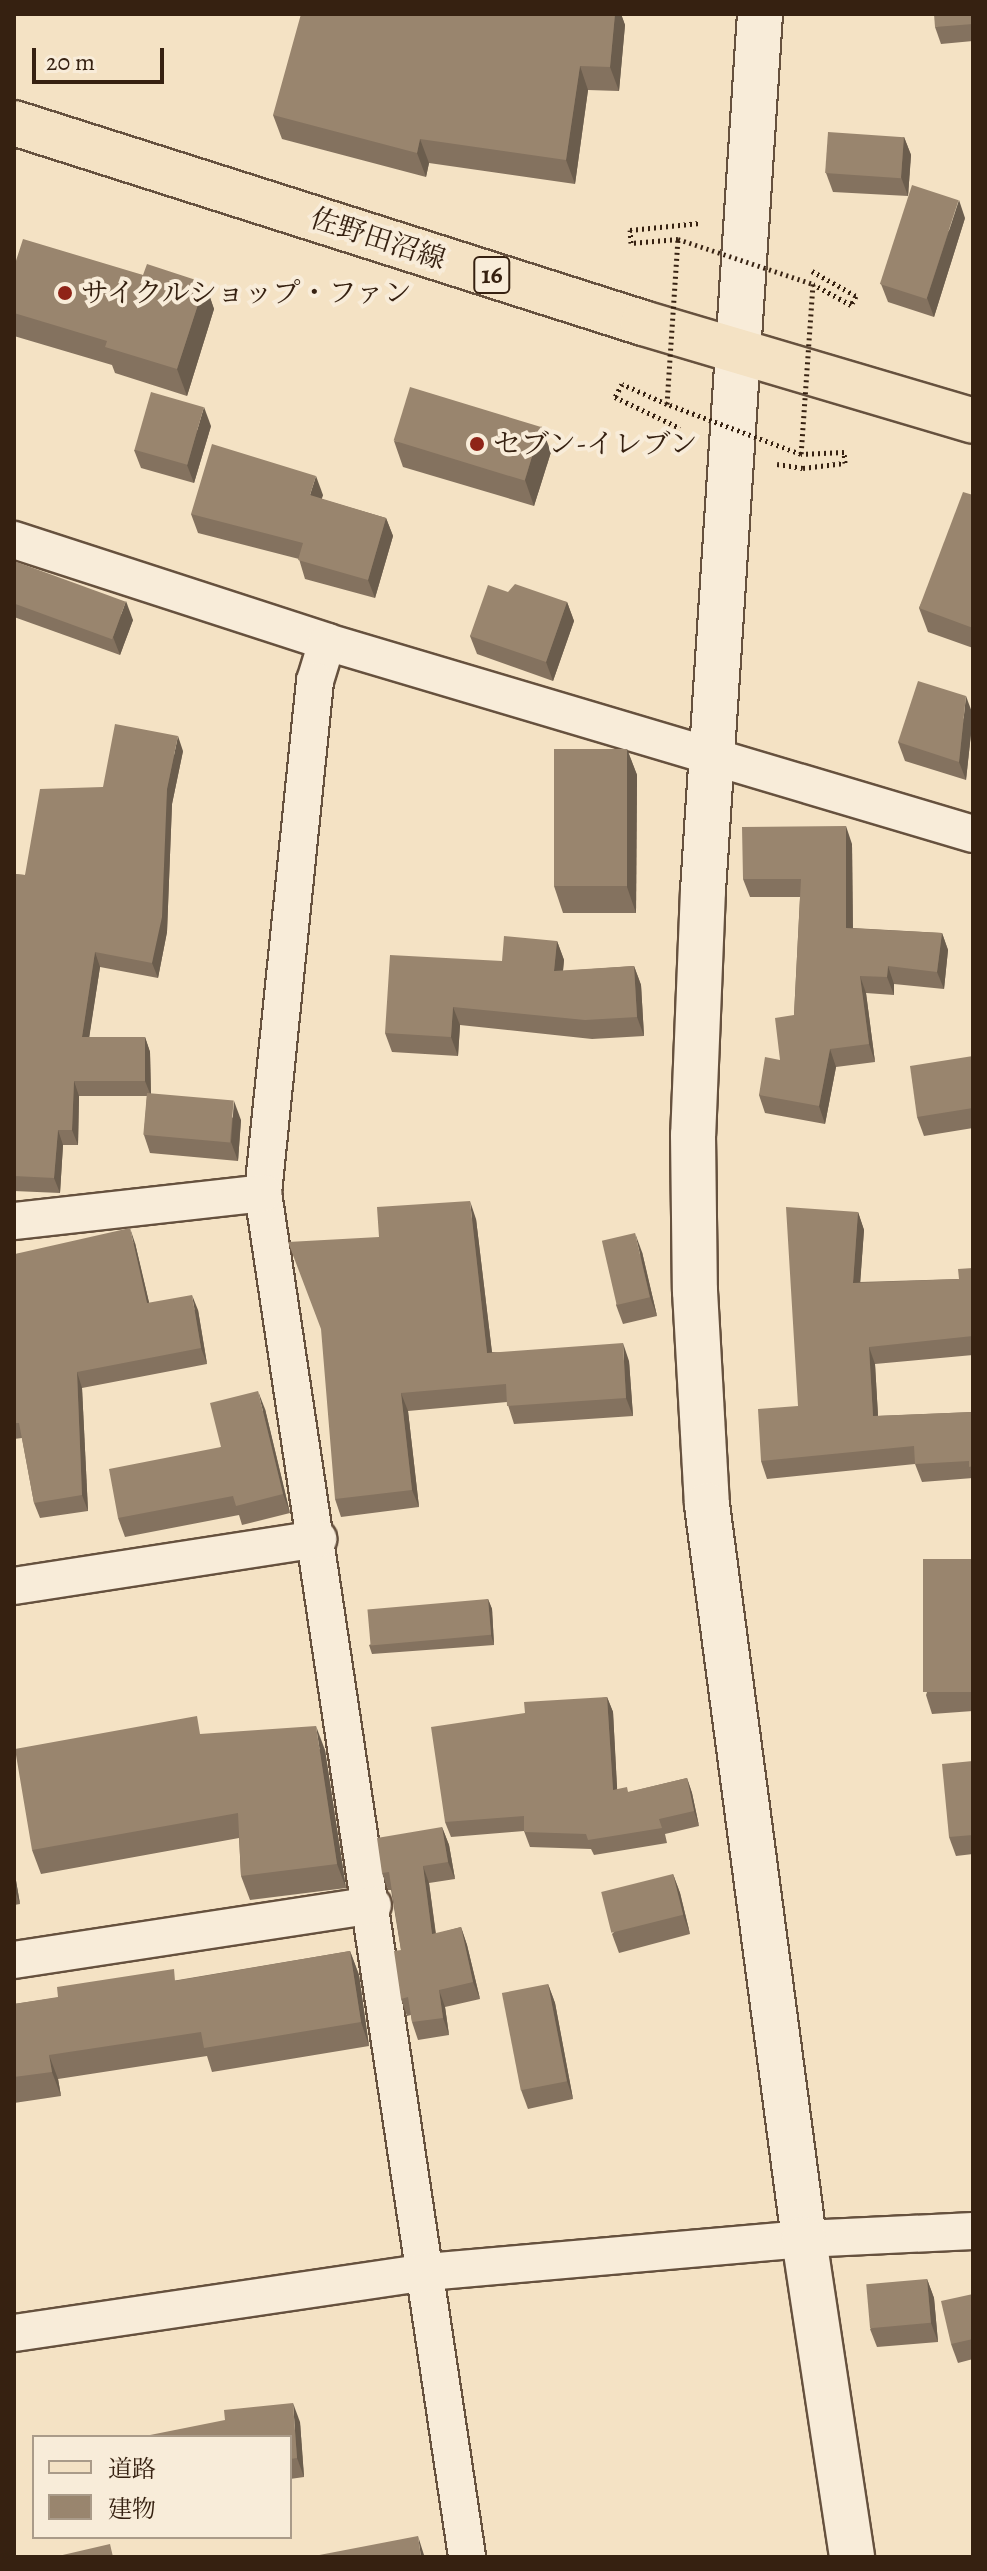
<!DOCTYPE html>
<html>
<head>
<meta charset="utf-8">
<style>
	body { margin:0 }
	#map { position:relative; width:987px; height:2571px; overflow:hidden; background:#f4e2c4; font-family:Alegreya,"Noto Serif JP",serif }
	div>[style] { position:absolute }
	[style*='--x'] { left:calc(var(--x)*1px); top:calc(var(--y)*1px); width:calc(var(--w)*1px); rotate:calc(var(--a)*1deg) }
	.path>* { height:5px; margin-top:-2.5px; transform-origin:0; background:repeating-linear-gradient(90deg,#362111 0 2px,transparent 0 6px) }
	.roads { filter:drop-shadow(2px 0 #66513e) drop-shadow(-2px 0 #66513e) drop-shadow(0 2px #66513e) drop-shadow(0 -2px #66513e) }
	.minor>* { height:36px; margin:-18px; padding:0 18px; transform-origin:18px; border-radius:18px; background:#f8ecd9 }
	.tertiary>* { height:44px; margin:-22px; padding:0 22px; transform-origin:22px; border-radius:22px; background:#f8ecd9 }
	.primary>* { height:44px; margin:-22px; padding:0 22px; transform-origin:22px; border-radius:22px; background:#f4e2c4 }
	.path-bridge>* { height:5px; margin-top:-2.5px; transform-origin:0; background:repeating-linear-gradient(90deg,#362111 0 2px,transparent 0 6px) }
	.wall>* { inset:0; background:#84725f }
	.shaded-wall>* { inset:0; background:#6b5d4d }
	.building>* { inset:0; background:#99856e; transform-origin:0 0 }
	.dots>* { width:22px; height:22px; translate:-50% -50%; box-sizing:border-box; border:4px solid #f8ecd9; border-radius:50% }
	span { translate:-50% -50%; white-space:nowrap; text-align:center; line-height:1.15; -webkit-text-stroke:8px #f8ecd9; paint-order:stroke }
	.shield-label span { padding:2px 6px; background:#f8ecd9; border:2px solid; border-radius:6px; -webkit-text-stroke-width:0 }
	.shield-label { font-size:26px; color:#362111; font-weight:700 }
	.street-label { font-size:28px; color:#362111 }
	.poi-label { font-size:28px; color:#362111 }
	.left { translate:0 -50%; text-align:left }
	.frame { position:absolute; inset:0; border:16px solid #362111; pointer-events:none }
	.legend { position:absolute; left:32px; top:2435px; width:260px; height:104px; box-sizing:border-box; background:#f8ecd9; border:2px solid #aa9b89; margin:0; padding:10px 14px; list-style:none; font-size:24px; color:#362111 }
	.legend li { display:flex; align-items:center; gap:16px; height:40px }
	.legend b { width:40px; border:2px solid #aa9b89 }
	.scale { position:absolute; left:32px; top:48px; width:132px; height:36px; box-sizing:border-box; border:4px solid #362111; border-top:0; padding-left:10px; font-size:24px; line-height:28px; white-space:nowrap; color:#362111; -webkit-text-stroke:6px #f8ecd9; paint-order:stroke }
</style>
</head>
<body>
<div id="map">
	<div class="path">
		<div style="--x:678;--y:239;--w:47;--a:175.1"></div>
		<div style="--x:631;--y:243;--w:13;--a:-94"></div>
		<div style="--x:630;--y:230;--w:70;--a:-5.7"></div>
		<div style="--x:812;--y:271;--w:51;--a:29.6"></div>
		<div style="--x:856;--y:296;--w:10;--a:119"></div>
		<div style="--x:851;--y:305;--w:43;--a:-151.1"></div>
		<div style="--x:667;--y:404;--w:49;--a:-156"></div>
		<div style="--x:622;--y:384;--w:15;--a:118"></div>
		<div style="--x:615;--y:397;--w:72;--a:25.5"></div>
		<div style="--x:777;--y:464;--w:26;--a:9"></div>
		<div style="--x:803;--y:468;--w:42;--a:-6.8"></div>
		<div style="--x:845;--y:463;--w:11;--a:-95"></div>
		<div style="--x:844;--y:452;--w:43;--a:177.3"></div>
	</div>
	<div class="roads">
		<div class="minor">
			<div style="--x:14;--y:540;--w:329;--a:18"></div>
			<div style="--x:327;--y:642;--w:674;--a:16.55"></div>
			<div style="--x:327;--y:642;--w:41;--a:107.1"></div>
			<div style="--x:315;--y:681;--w:515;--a:95.8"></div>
			<div style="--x:263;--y:1193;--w:1379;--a:81.49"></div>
			<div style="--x:14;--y:1221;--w:251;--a:-6.4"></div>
			<div style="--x:14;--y:1586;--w:308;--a:-8.8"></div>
			<div style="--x:14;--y:1960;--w:363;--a:-8.7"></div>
			<div style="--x:14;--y:2333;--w:417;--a:-8.4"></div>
			<div style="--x:427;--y:2272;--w:378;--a:-5"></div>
			<div style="--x:804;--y:2239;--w:169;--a:-2.7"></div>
		</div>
		<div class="tertiary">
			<div style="--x:760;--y:14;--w:878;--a:93.72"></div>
			<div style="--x:703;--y:890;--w:245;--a:92.3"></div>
			<div style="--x:693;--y:1135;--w:156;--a:89.3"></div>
			<div style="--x:695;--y:1291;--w:214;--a:86.8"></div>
			<div style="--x:707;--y:1505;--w:740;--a:82.47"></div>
			<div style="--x:804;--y:2239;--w:322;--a:81.4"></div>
		</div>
		<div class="primary">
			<div style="--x:14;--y:123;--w:660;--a:17.64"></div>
			<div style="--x:643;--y:323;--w:344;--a:16.5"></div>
		</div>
	</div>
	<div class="path-bridge">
		<div style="--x:678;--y:239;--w:142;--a:18.4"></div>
		<div style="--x:813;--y:284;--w:170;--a:94"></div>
		<div style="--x:801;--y:454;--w:143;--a:-159.5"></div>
		<div style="--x:667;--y:404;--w:165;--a:-86.2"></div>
	</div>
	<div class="wall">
		<div style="clip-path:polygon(548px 14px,621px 14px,625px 25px,619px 91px,588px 90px,575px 184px,429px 163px,426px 177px,282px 139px,273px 115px)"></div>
		<div style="clip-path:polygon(973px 14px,973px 41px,941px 44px,935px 27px)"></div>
		<div style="clip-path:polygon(904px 137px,911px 155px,908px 196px,833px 192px,826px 173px)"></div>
		<div style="clip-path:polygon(965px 218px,934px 317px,888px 302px,881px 284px)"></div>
		<div style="clip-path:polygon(14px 267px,143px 275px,205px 283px,214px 309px,187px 396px,115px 373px,112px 365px,14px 336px)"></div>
		<div style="clip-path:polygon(211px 426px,194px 483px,141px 468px,134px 450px)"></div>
		<div style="clip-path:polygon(394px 441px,551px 452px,534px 506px,403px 467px)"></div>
		<div style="clip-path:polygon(323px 495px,321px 499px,386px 518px,393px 536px,375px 598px,305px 579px,299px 559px,198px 533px,191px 514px)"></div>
		<div style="clip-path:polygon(973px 495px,973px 648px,928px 632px,919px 608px)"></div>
		<div style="clip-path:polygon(14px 561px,133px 620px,120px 655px,14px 617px)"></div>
		<div style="clip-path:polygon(508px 592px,567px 602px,574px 621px,553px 681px,477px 654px,470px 636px)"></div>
		<div style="clip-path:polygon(973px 715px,966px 780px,905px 761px,898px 742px)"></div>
		<div style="clip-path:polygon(627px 749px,637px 775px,636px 913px,563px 913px,554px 886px)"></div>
		<div style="clip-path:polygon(183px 751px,172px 804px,167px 932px,158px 978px,100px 967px,89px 1037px,145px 1037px,150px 1052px,151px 1094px,241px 1120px,238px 1161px,150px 1153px,144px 1135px,147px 1096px,79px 1096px,78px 1145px,63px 1145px,60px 1193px,14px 1191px,14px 874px,25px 875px,103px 787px)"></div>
		<div style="clip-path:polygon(852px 844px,853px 928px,942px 933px,948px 950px,944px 989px,894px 984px,894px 995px,866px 993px,875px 1062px,836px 1067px,825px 1124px,765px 1113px,759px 1095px,780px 1060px,794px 1015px,800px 897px,750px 897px,743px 879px)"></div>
		<div style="clip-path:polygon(557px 941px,564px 960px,563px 971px,634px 966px,641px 985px,644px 1036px,592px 1039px,460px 1025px,458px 1056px,392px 1052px,385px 1033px,502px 961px)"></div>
		<div style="clip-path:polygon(973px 1056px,973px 1128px,924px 1136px,917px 1117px)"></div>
		<div style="clip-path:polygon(858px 1212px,864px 1230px,860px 1282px,959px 1279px,973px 1268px,973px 1355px,875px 1364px,878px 1416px,973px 1412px,973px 1478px,922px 1482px,915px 1464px,767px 1479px,761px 1461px,798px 1406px)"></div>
		<div style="clip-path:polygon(476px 1219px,492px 1352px,629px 1361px,633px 1416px,514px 1424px,507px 1402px,408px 1411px,419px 1507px,341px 1517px,335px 1499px,379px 1237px)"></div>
		<div style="clip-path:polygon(135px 1243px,149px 1303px,198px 1310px,207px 1364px,82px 1388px,88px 1511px,40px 1518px,34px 1503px,22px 1438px,14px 1439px,14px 1250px,16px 1254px)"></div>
		<div style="clip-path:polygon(642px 1252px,657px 1316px,623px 1324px,616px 1305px)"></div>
		<div style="clip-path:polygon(265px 1409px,290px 1513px,242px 1525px,239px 1515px,125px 1537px,118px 1518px,221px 1447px)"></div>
		<div style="clip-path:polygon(973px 1559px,973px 1711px,932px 1714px,926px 1695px)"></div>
		<div style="clip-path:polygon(488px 1599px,492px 1609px,494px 1645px,372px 1654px,369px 1645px)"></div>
		<div style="clip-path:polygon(607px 1697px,613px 1712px,617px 1789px,629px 1792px,687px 1778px,692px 1793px,699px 1826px,665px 1834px,667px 1843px,594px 1855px,591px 1849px,530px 1847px,524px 1831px,451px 1837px,445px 1822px,525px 1713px)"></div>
		<div style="clip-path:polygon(203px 1734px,325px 1750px,346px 1888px,250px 1900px,241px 1876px,239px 1838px,41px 1874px,32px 1850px)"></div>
		<div style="clip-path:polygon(973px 1761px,973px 1854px,956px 1856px,949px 1837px)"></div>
		<div style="clip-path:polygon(442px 1827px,449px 1845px,455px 1879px,429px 1883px,436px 1934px,461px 1927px,467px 1945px,480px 1999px,445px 2007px,449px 2035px,418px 2040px,412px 2022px,411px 2015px,407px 2016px,401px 1999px,401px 1950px,391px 1890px,388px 1890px,382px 1873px)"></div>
		<div style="clip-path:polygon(14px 1869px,20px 1904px,14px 1905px)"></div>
		<div style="clip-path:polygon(673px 1874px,680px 1893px,690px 1934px,619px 1953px,612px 1934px)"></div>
		<div style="clip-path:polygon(350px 1951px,359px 1975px,369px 2046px,212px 2072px,207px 2056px,58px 2079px,61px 2096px,14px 2103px,14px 2004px,178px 1980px)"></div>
		<div style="clip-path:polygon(548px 1984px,555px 2003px,573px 2099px,528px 2109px,521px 2090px)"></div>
		<div style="clip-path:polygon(927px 2279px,934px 2298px,938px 2342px,877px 2347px,870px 2329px)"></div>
		<div style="clip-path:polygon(973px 2294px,973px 2359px,958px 2363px,951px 2344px)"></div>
		<div style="clip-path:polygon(300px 2422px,304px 2477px,290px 2479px,290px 2437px)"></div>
	</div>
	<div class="shaded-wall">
		<div style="clip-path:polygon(615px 14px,621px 14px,625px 25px,619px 91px,610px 67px)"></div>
		<div style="clip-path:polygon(580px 66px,588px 90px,575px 184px,566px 160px)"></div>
		<div style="clip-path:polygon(904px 137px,911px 155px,908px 196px,901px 177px)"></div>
		<div style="clip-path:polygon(420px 139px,429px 163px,426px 177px,417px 153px)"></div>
		<div style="clip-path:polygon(959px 200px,965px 218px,934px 317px,927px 298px)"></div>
		<div style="clip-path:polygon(205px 283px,214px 309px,187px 396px,177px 369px)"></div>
		<div style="clip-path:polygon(204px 407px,211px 426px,194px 483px,187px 465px)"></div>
		<div style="clip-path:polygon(541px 426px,551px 452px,534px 506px,525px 480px)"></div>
		<div style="clip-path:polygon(316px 476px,323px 495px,317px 514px,310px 495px)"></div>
		<div style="clip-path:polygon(386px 518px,393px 536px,375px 598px,368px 580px)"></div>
		<div style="clip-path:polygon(126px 601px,133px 620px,120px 655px,113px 637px)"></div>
		<div style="clip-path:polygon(567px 602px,574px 621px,553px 681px,546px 662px)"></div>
		<div style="clip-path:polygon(966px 696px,973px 715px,966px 780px,959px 762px)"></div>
		<div style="clip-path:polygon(178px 736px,183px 751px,172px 804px,167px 932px,158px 978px,152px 963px,167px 789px)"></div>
		<div style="clip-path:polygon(627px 749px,637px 775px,636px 913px,627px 887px)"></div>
		<div style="clip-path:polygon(846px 826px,852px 844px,853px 946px,846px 928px)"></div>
		<div style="clip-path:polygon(942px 933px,948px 950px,944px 989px,937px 972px)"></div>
		<div style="clip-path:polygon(557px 941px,564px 960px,561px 990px,554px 971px)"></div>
		<div style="clip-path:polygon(95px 952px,100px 967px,87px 1052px,82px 1037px)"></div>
		<div style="clip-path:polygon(634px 966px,641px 985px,644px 1036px,637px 1017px)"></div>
		<div style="clip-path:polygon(888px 966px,894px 984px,894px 995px,887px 977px)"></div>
		<div style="clip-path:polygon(860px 976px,866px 993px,875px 1062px,869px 1044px)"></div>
		<div style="clip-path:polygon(453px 1007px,460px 1025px,458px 1056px,451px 1037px)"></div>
		<div style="clip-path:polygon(145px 1037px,150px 1052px,151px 1096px,145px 1081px)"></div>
		<div style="clip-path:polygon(830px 1049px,836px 1067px,825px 1124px,819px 1106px)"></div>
		<div style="clip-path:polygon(74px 1081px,79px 1096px,78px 1145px,72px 1130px)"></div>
		<div style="clip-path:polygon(234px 1101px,241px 1120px,238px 1161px,231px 1142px)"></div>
		<div style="clip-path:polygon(58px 1130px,63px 1145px,60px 1193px,54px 1178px)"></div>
		<div style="clip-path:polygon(470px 1201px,476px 1219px,494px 1370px,487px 1353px)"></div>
		<div style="clip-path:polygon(858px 1212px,864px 1230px,859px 1300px,853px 1283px)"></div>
		<div style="clip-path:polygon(130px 1228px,135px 1243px,153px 1319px,147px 1303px)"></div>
		<div style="clip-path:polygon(635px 1233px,642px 1252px,657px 1316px,650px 1297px)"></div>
		<div style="clip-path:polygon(192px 1295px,198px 1310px,207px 1364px,201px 1348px)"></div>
		<div style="clip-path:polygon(623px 1343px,629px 1361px,633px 1416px,626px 1398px)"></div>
		<div style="clip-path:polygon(869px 1347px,875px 1364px,879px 1433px,873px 1416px)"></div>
		<div style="clip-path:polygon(77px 1372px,82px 1388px,88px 1511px,82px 1495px)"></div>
		<div style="clip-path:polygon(258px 1391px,265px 1409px,290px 1513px,283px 1494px)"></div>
		<div style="clip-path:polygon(401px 1393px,408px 1411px,419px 1507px,412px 1490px)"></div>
		<div style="clip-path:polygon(488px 1599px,492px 1609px,494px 1645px,491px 1635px)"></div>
		<div style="clip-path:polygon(607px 1697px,613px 1712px,618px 1805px,613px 1790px)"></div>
		<div style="clip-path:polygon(316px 1726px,325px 1750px,346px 1888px,337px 1864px)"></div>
		<div style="clip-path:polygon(687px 1778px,692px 1793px,699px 1826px,694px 1811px)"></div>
		<div style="clip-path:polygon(442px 1827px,449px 1845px,455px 1879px,448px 1862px)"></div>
		<div style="clip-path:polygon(423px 1866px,429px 1883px,438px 1952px,432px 1934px)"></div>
		<div style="clip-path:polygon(14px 1869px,20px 1904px,14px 1888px)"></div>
		<div style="clip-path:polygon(673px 1874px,680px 1893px,690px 1934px,683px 1915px)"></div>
		<div style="clip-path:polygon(461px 1927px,467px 1945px,480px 1999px,473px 1982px)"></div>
		<div style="clip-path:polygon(350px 1951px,359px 1975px,369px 2046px,361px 2022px)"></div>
		<div style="clip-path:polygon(548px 1984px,555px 2003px,573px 2099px,567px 2081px)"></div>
		<div style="clip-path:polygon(439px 1990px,445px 2007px,449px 2035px,443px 2018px)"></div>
		<div style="clip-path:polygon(49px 2055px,58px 2079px,61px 2096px,52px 2072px)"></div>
		<div style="clip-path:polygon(927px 2279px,934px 2298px,938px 2342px,931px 2323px)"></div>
		<div style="clip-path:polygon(293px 2403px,300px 2422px,304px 2477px,297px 2458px)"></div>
		<div style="clip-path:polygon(418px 2536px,424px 2555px,425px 2557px,421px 2557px)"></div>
	</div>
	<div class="building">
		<div style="clip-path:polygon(301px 14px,548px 15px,615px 14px,610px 67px,580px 66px,566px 160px,420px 139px,417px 153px,273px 115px)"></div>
		<div style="clip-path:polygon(934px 14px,973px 14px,973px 24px,935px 27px)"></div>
		<div style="left:828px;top:132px;width:76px;height:41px;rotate:4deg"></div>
		<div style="left:912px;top:185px;width:49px;height:104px;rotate:18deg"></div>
		<div style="clip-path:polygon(23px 239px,143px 275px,147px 264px,205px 283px,177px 369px,105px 347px,107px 341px,14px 313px,14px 267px)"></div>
		<div style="left:410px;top:387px;width:137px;height:56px;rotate:17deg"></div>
		<div style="left:151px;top:392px;width:55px;height:60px;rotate:16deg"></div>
		<div style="clip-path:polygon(212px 444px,316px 476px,310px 495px,386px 518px,368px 580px,298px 560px,303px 543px,191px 514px)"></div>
		<div style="clip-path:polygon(963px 492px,973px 495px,973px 628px,919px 608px)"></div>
		<div style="left:14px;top:561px;width:119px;height:40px;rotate:20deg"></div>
		<div style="clip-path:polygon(515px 584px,567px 602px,546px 662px,470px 636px,488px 585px,508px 592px)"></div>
		<div style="clip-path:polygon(918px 681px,966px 696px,959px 762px,898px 742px)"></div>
		<div style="clip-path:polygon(115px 724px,178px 736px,167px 789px,162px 917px,152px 963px,95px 952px,82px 1037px,145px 1037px,145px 1081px,74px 1081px,72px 1130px,58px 1130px,54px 1178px,14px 1176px,14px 874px,25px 875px,40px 789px,103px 787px)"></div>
		<div style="left:554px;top:749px;width:73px;height:137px"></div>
		<div style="clip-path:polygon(846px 826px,846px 928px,942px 933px,937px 972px,888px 966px,887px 977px,860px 976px,869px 1044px,830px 1049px,819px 1106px,759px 1095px,765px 1057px,780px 1060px,775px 1018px,794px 1015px,801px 879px,743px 879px,742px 827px)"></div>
		<div style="clip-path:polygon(504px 936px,557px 941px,554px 971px,634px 966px,637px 1017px,585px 1020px,453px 1007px,451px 1037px,385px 1033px,390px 955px,502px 961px)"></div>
		<div style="clip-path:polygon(973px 1056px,973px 1108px,917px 1117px,910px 1066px)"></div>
		<div style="left:147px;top:1093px;width:87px;height:42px;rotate:5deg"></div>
		<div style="clip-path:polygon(470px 1201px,487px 1353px,623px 1343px,626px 1398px,507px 1406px,506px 1384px,401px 1393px,412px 1490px,335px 1499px,321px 1329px,288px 1242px,379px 1237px,377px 1207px)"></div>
		<div style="clip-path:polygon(786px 1207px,858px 1212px,853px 1283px,959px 1279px,958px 1269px,973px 1268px,973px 1336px,869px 1347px,873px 1416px,973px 1412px,973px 1466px,969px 1467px,969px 1461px,915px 1464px,914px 1446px,761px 1461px,758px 1409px,798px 1406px)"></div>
		<div style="clip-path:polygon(130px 1228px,147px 1303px,192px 1295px,201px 1348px,77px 1372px,82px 1495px,34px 1503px,19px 1423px,14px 1423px,14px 1251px,15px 1254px)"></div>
		<div style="left:635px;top:1233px;width:66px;height:34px;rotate:77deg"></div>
		<div style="clip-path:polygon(258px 1391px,283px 1494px,236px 1506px,233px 1496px,118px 1518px,109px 1469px,221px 1447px,210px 1403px)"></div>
		<div style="left:973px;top:1559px;width:133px;height:50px;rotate:90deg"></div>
		<div style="left:488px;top:1599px;width:36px;height:121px;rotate:85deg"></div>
		<div style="clip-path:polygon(607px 1697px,613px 1790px,627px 1787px,628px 1792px,687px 1778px,694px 1811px,659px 1819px,662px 1828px,588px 1840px,586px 1834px,524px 1832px,524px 1816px,445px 1822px,431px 1727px,525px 1713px,524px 1702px)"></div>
		<div style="clip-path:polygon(197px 1716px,200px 1734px,316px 1726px,337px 1864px,241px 1876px,238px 1813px,32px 1850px,15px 1749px)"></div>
		<div style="clip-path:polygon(973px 1761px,973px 1835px,949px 1837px,942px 1764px)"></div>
		<div style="clip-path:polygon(442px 1827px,448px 1862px,423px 1866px,432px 1934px,461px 1927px,473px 1982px,439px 1990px,443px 2018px,412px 2022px,408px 1997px,401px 1999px,394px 1951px,401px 1950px,389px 1872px,382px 1873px,377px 1838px)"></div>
		<div style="left:673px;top:1874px;width:42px;height:74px;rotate:76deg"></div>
		<div style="clip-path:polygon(350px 1951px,361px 2022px,204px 2048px,201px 2032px,49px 2055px,52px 2072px,14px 2077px,14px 2004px,58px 1997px,57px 1987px,174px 1969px,175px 1981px)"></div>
		<div style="left:548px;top:1984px;width:99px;height:47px;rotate:79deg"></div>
		<div style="left:927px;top:2279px;width:44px;height:61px;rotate:85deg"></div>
		<div style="clip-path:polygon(973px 2294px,973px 2339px,951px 2344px,941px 2301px)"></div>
		<div style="clip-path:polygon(293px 2403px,297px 2458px,290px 2459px,290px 2437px,140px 2437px,225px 2420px,224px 2410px)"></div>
		<div style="clip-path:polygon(418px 2536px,421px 2557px,309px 2557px)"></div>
		<div style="clip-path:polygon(110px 2544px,113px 2557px,54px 2557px)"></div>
	</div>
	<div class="dots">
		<div style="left:65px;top:293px;background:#8f2418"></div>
		<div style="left:477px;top:444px;background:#8f2418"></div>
	</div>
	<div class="shield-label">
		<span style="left:492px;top:275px">16</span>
	</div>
	<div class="street-label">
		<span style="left:378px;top:239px;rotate:18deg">佐野田沼線</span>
	</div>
	<div class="poi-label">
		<span class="left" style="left:81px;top:293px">サイクルショップ・ファン</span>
		<span class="left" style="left:493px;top:444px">セブン-イレブン</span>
	</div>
	<div class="frame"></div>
	<ul class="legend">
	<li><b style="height:10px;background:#f4e2c4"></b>道路</li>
	<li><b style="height:22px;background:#99856e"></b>建物</li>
	</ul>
	<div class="scale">20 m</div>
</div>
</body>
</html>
